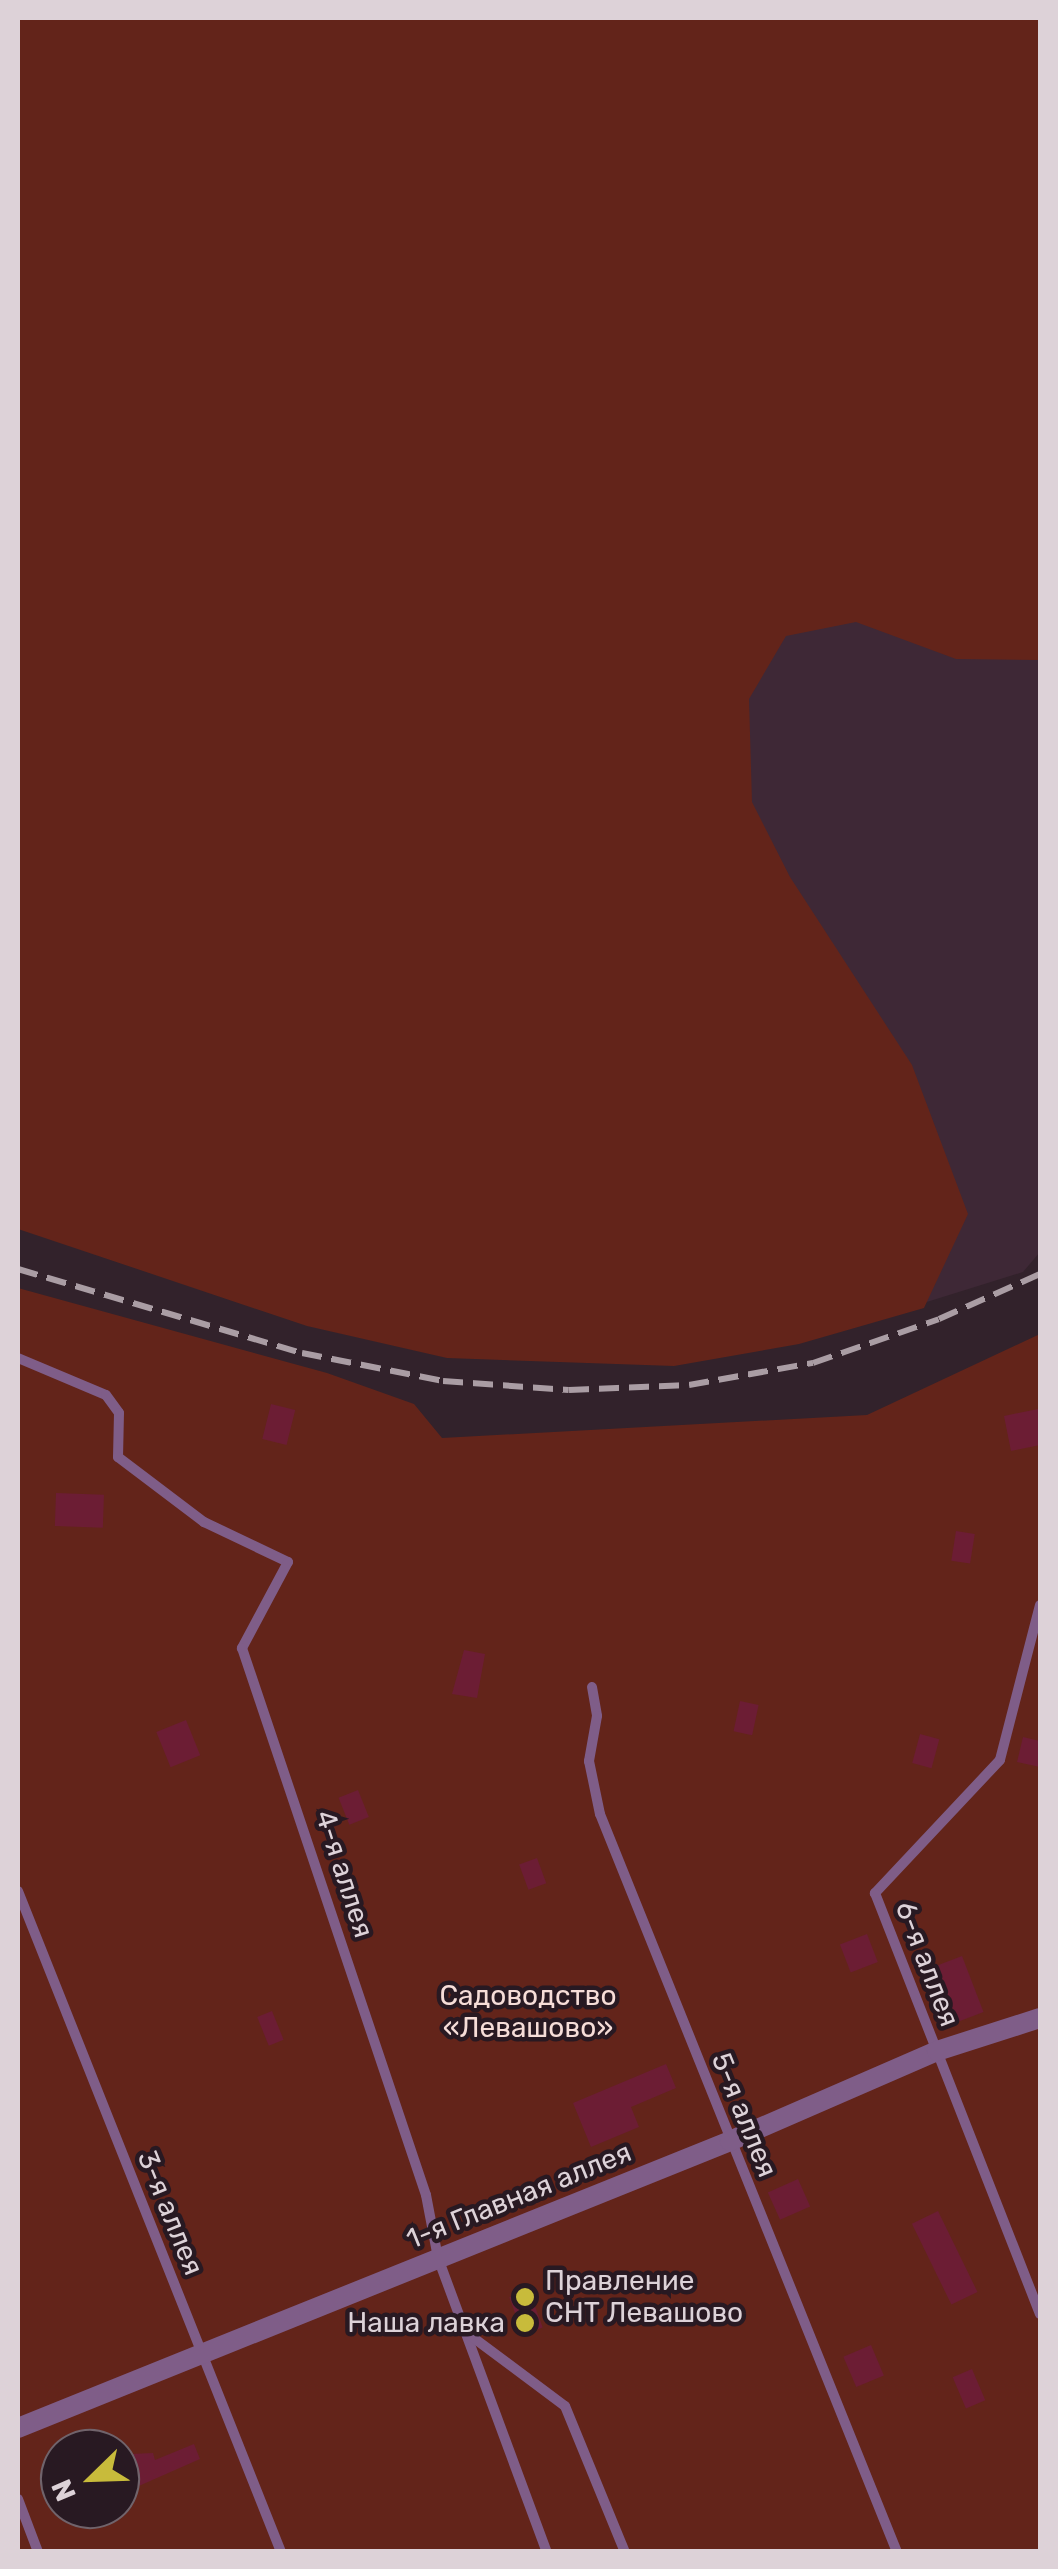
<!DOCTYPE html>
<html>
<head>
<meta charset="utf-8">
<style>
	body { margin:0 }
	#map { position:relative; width:1058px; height:2569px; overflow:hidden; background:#32222b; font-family:Rubik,sans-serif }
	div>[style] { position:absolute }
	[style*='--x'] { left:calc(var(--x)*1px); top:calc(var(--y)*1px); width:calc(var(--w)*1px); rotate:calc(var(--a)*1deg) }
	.built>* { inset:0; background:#3e2836 }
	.green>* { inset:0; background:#63241a }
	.building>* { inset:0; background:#6c1d34; transform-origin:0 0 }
	.lane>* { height:10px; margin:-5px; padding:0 5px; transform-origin:5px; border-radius:5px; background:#7f5d88 }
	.street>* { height:20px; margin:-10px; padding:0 10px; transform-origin:10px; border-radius:10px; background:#7f5d88 }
	.rail>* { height:6px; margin-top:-3px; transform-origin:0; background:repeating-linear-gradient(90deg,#aa9da4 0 20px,transparent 0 30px) }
	.dots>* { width:28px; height:28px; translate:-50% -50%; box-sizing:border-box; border:5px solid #281922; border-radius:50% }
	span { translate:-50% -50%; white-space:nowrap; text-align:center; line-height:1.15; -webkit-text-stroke:9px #281922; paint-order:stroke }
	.street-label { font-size:28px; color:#ddd2d8 }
	.park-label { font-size:28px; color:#f6ddd8 }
	.poi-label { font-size:28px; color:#ddd2d8 }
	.left { translate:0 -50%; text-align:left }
	.right { translate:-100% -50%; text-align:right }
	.frame { position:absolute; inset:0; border:20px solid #ddd2d8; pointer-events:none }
	.north { position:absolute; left:40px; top:2429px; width:100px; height:100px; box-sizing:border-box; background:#281922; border:2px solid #70636b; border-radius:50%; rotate:247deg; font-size:28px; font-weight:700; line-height:40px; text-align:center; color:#ddd2d8 }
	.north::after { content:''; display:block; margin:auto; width:35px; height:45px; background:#c8bb3b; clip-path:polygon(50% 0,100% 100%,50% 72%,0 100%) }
</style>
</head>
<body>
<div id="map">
	<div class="built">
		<div style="clip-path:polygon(1040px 594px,1040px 1252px,1023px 1272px,866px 1321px,714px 757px,781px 621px)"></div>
	</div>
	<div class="green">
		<div style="clip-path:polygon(18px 18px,1040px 18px,1040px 660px,956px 659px,856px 622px,786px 636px,749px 699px,752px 802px,790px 877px,912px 1065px,968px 1214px,924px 1308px,799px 1344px,674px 1366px,447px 1358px,307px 1326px,18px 1229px)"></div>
		<div style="clip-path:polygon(evenodd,18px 1288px,327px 1373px,414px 1404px,442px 1438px,867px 1415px,1040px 1334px,1040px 2551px,18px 2551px,18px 1288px,60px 2449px,120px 2449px,120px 2509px,60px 2509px,60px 2449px)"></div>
	</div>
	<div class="building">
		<div style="left:271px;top:1404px;width:25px;height:36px;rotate:14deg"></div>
		<div style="clip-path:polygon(1038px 1409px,1040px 1445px,1011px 1451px,1004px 1416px)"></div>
		<div style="left:56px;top:1493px;width:48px;height:33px;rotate:2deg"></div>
		<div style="left:956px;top:1531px;width:19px;height:30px;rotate:9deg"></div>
		<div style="clip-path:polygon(464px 1650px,485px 1654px,477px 1698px,452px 1694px)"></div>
		<div style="left:740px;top:1701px;width:19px;height:31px;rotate:12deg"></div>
		<div style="left:186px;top:1720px;width:38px;height:32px;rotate:68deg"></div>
		<div style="left:920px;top:1734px;width:20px;height:30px;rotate:15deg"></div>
		<div style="clip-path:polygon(1023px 1737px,1040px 1741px,1040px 1767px,1017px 1762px)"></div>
		<div style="left:358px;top:1790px;width:29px;height:21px;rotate:68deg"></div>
		<div style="left:537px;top:1858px;width:27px;height:19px;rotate:70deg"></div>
		<div style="left:867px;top:1934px;width:30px;height:29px;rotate:69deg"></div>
		<div style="left:962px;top:1956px;width:60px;height:28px;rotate:69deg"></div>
		<div style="left:272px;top:2011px;width:31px;height:16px;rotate:68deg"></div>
		<div style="clip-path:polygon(666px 2064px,676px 2088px,631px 2107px,639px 2127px,591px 2147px,573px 2103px)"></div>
		<div style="left:798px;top:2179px;width:30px;height:33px;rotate:66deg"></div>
		<div style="left:938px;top:2211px;width:90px;height:29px;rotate:64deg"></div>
		<div style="left:529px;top:2290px;width:40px;height:21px;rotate:70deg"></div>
		<div style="left:871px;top:2345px;width:33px;height:30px;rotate:67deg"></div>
		<div style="left:972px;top:2369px;width:34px;height:21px;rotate:67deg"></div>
		<div style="clip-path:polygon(194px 2444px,200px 2459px,132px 2489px,123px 2470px,131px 2454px,153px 2453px,155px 2460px)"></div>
	</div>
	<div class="lane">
		<div style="--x:18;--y:1358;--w:95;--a:22.8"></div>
		<div style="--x:106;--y:1395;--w:22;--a:54"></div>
		<div style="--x:119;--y:1413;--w:44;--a:91.3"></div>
		<div style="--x:118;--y:1457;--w:108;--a:37.1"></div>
		<div style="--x:204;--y:1522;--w:93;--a:25.5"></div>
		<div style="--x:288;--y:1562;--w:98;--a:118.1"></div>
		<div style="--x:242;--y:1648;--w:577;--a:71.41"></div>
		<div style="--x:426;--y:2195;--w:64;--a:79.2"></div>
		<div style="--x:438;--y:2258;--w:314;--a:69.7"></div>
		<div style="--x:1040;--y:1605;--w:160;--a:104.5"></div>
		<div style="--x:1000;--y:1760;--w:183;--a:133.2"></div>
		<div style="--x:875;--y:1893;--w:452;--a:68.6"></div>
		<div style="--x:592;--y:1687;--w:29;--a:80"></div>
		<div style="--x:597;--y:1716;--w:46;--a:100.1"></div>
		<div style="--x:589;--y:1761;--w:54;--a:78.3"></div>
		<div style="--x:600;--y:1814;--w:796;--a:68.08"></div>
		<div style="--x:18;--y:1891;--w:711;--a:68.3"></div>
		<div style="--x:467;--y:2333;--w:122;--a:36.7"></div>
		<div style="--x:565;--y:2406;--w:158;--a:67.7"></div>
		<div style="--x:18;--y:2499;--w:57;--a:69.3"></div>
	</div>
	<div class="street">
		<div style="--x:18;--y:2428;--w:768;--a:-21.95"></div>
		<div style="--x:730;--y:2141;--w:226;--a:-23.5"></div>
		<div style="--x:937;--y:2051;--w:108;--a:-17.8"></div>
	</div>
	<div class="rail">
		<div style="--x:18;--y:1269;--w:296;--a:16.5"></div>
		<div style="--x:302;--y:1353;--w:144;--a:11.2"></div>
		<div style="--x:443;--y:1381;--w:126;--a:4.1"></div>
		<div style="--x:569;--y:1390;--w:120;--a:-2.4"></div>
		<div style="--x:689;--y:1385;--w:126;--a:-10.1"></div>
		<div style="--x:813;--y:1363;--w:133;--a:-19.2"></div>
		<div style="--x:939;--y:1319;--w:111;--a:-24"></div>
	</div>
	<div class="dots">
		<div style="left:525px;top:2297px;background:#c8bb3b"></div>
		<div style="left:525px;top:2323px;background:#c8bb3b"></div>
	</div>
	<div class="street-label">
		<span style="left:344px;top:1874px;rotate:72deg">4-я аллея</span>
		<span style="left:927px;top:1964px;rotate:69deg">6-я аллея</span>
		<span style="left:744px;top:2115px;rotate:68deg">5-я аллея</span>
		<span style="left:519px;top:2196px;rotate:-22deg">1-я Главная аллея</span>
		<span style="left:170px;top:2213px;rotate:68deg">3-я аллея</span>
	</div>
	<div class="park-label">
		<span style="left:528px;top:2012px">Садоводство<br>«Левашово»</span>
	</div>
	<div class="poi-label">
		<span class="left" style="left:545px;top:2297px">Правление<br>СНТ Левашово</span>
		<span class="right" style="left:505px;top:2323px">Наша лавка</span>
	</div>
	<div class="frame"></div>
	<div class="north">N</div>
</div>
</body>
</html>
